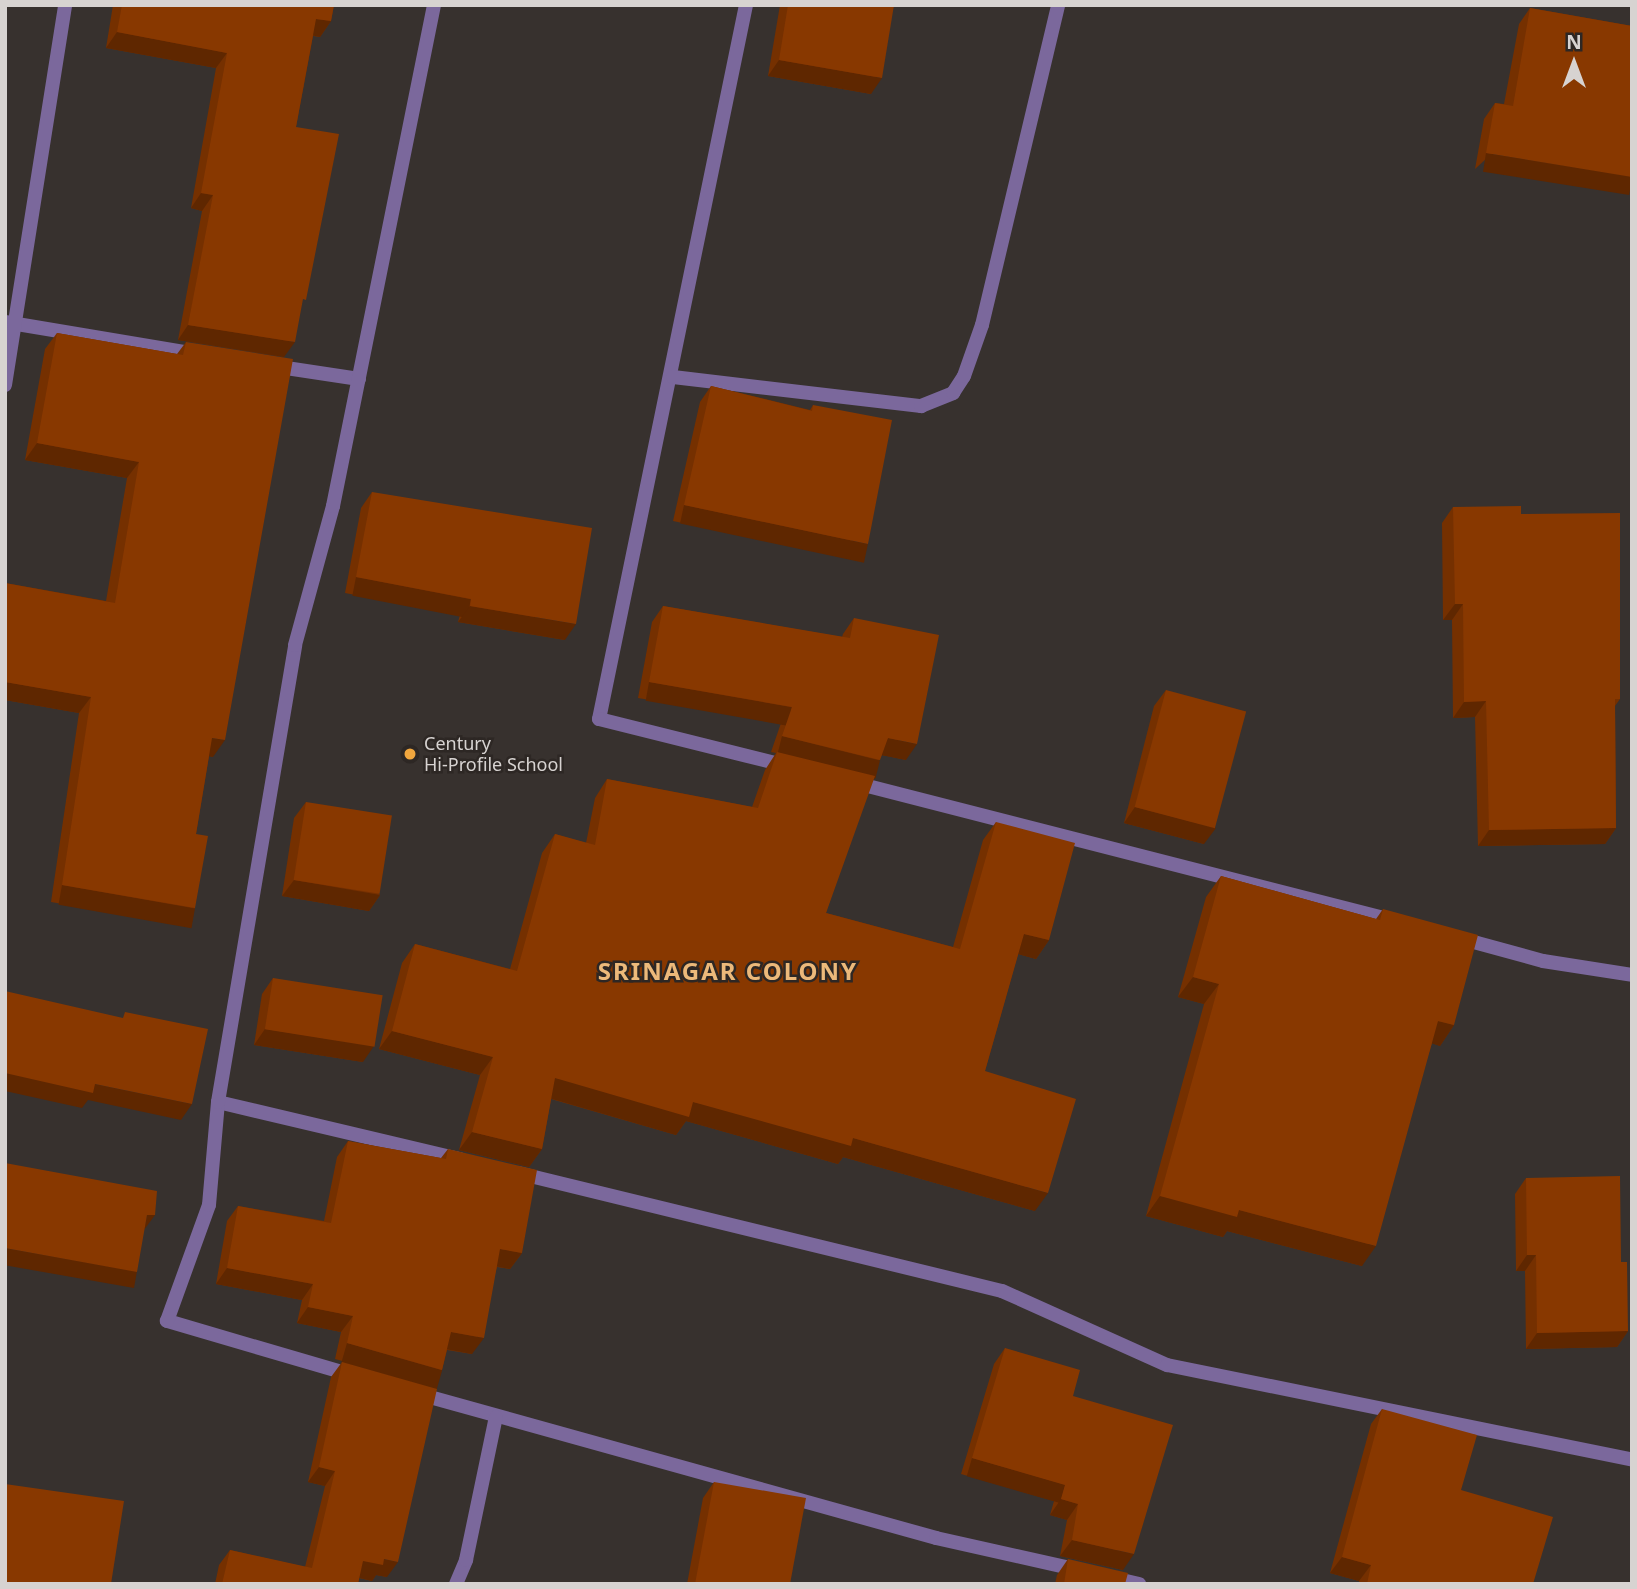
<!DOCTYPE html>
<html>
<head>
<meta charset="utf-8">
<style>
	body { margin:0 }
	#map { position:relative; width:1637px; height:1589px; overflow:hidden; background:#37312e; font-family:"Noto Sans",sans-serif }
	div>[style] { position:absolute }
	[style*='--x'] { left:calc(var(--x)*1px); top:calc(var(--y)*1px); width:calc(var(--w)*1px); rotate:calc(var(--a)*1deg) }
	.minor>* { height:14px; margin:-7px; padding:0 7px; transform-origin:7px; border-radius:7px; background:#7b689c }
	.wall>* { inset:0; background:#753000 }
	.shaded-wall>* { inset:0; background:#5f2700; transform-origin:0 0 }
	.building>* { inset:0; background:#883800; transform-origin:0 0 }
	.dots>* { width:19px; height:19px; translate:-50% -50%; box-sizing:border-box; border:4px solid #2d2724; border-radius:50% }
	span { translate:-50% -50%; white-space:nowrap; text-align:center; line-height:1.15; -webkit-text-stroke:5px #2d2724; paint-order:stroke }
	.poi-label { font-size:18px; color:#d7d3d1 }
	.left { translate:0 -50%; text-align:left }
	.district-label { font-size:24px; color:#ecb97a; font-weight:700; letter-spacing:2px }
	.frame { position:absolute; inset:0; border:7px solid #d7d3d1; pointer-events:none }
	.north { position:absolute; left:1539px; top:28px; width:70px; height:70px; -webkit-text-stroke:5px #2d2724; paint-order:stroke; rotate:0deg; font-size:19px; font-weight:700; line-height:28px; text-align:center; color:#d7d3d1 }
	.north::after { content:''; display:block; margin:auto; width:24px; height:32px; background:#d7d3d1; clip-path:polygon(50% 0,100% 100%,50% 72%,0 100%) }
</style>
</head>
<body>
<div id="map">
	<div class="minor">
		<div style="--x:746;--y:5;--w:729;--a:101.63"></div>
		<div style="--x:599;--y:719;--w:195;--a:14"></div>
		<div style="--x:5;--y:322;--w:195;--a:9.5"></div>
		<div style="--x:273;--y:366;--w:87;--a:8.6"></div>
		<div style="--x:673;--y:377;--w:250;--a:6.7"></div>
		<div style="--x:921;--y:406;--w:35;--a:-22"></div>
		<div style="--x:953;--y:393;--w:20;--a:-57"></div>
		<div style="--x:964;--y:376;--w:54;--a:-70.6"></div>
		<div style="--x:982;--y:325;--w:329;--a:-76.6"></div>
		<div style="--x:5;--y:385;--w:385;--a:-81"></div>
		<div style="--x:856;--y:783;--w:556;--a:14.36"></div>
		<div style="--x:1459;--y:938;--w:87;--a:15.3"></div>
		<div style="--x:1543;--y:961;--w:90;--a:8.9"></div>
		<div style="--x:218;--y:1102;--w:249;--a:13.3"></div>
		<div style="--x:518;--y:1173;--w:498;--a:13.7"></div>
		<div style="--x:1002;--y:1291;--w:181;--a:24.2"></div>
		<div style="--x:1167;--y:1365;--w:475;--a:11.5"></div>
		<div style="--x:352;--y:1375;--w:193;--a:-163.7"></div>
		<div style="--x:167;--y:1321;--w:123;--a:-70.1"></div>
		<div style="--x:209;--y:1205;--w:103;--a:-85"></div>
		<div style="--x:218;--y:1102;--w:463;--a:-80.4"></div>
		<div style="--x:295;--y:645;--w:144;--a:-74.7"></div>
		<div style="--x:333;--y:506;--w:511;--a:-78.6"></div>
		<div style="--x:419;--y:1394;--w:537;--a:15.56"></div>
		<div style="--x:936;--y:1538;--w:147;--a:12.6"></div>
		<div style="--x:1109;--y:1577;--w:31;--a:13"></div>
		<div style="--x:456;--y:1584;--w:26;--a:-67"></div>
		<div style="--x:466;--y:1560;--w:146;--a:-78.2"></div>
	</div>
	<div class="wall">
		<div style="clip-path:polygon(113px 5px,334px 5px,331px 21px,320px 37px,313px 36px,296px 127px,301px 307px,284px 357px,178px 340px,202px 211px,191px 208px,216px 68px,106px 48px)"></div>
		<div style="clip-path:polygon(780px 5px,894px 5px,871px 94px,768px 76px)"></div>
		<div style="clip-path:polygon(1530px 8px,1632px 26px,1475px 169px,1484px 119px,1495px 103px,1504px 104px,1519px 24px)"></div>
		<div style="clip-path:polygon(57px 333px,177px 354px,186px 342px,213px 757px,209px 756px,196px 834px,195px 908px,183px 925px,51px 902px,79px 713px,5px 700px,5px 583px,106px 601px,127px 478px,25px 460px,45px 349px)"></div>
		<div style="clip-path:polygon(711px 386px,810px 410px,813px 405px,857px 560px,673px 521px,700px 402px)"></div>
		<div style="clip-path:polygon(372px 492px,565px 640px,458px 622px,460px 615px,345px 593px,361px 508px)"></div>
		<div style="clip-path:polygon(1453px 507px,1521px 514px,1620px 699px,1615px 706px,1616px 828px,1605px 844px,1478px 846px,1475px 717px,1453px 718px,1452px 620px,1443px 620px,1442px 523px)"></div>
		<div style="clip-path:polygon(663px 606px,842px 637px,843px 634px,854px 618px,906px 760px,882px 755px,870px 775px,826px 913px,953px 947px,983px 840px,996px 822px,1049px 940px,1036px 959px,1018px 954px,985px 1071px,1035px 1211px,843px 1157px,838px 1164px,686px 1121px,676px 1135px,551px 1099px,542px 1149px,529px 1167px,459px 1150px,480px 1075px,379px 1049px,402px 963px,415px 944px,510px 969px,542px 853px,555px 834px,586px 843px,595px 798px,607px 779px,752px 807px,765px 770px,776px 753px,771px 752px,781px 723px,638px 698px,652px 622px)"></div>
		<div style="clip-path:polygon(1166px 690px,1204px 844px,1124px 823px,1154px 706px)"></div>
		<div style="clip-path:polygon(306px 802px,380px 895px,369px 911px,282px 896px,294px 818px)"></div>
		<div style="clip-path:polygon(1221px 876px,1376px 919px,1383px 909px,1454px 1025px,1440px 1046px,1432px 1043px,1362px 1266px,1227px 1231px,1223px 1237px,1146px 1216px,1204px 1004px,1178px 997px,1206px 897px)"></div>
		<div style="clip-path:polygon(273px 978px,363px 1062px,254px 1045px,262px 994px)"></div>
		<div style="clip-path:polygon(348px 1141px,441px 1158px,448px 1149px,522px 1253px,510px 1269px,497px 1267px,472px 1354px,447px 1350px,442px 1370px,431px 1386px,335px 1359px,341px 1332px,297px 1323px,302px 1300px,216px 1284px,227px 1221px,238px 1206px,324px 1221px,337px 1157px)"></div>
		<div style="clip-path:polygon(1526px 1178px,1621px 1262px,1628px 1331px,1617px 1347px,1526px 1349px,1525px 1271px,1516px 1271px,1515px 1194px)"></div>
		<div style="clip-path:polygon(1005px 1348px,1073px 1396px,1123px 1570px,1060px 1556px,1067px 1520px,1050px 1515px,1054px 1501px,961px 1474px,994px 1364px)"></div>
		<div style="clip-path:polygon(342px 1362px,387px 1577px,376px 1575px,372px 1581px,359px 1578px,358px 1584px,215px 1584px,219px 1565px,230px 1550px,305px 1567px,325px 1486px,308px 1482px,331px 1377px)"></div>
		<div style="clip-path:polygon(1382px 1409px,1461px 1490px,1533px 1584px,1359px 1584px,1359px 1581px,1330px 1573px,1371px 1424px)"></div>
		<div style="clip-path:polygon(714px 1482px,790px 1584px,687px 1584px,703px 1498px)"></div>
		<div style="clip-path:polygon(1068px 1559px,1125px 1584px,1055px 1584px,1057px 1575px)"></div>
	</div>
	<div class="shaded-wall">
		<div style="clip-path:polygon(316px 19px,331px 21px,320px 37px,306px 34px)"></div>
		<div style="clip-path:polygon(117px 32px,227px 53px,216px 68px,106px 48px)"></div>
		<div style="clip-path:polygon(779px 60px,882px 78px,871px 94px,768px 76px)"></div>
		<div style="left:1486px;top:153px;width:148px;height:19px;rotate:9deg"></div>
		<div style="clip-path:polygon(201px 193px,213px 195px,202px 211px,191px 208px)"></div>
		<div style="clip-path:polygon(188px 325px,295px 342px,284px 357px,178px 340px)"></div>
		<div style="clip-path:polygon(37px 443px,139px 462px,127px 478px,25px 460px)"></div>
		<div style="left:684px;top:505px;width:188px;height:19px;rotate:12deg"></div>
		<div style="left:356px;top:577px;width:117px;height:19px;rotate:11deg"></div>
		<div style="clip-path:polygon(1455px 604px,1463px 604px,1452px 620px,1443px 620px)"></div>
		<div style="clip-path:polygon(470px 606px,576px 624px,565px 640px,458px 622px)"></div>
		<div style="clip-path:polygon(5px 682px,91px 697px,79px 713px,5px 700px)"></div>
		<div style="left:649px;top:682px;width:145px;height:19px;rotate:10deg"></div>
		<div style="clip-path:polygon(1486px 701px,1475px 717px,1453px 718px,1464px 702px)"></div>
		<div style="left:782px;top:736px;width:101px;height:19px;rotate:14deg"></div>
		<div style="clip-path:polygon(212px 738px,225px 740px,213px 757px,201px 755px)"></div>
		<div style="clip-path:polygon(888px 738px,917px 744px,906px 760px,876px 754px)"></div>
		<div style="clip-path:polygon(1135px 807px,1216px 828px,1204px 844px,1124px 823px)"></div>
		<div style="clip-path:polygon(1616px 828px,1605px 844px,1478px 846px,1489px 830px)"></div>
		<div style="clip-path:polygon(294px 880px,380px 895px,369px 911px,282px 896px)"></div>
		<div style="left:62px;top:885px;width:135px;height:20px;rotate:10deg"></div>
		<div style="clip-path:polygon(1024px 934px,1049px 940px,1036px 959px,1011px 952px)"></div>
		<div style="clip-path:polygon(1193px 977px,1219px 984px,1204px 1004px,1178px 997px)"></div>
		<div style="clip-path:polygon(1438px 1021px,1454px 1025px,1440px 1046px,1424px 1041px)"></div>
		<div style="clip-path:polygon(265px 1029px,374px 1046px,363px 1062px,254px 1045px)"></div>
		<div style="clip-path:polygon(392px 1031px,493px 1057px,480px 1075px,379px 1049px)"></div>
		<div style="clip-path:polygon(5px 1073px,95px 1084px,192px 1104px,181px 1120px,88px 1100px,82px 1108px,5px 1091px)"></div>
		<div style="clip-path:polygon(555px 1078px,693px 1102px,853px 1138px,1048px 1193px,1035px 1211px,843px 1157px,838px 1164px,686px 1121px,676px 1135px,542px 1096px)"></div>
		<div style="clip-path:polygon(472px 1132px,542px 1149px,529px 1167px,459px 1150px)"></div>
		<div style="clip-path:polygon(1160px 1196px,1239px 1210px,1376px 1246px,1362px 1266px,1227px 1231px,1223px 1237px,1146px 1216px)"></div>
		<div style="clip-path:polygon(147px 1215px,155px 1215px,144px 1230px)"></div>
		<div style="left:5px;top:1248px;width:134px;height:17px;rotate:10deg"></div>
		<div style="clip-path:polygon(500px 1249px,522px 1253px,510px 1269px,489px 1265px)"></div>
		<div style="clip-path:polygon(1527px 1255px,1536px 1255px,1525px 1271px,1516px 1271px)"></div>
		<div style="clip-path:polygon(227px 1268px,313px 1284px,302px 1300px,216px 1284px)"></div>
		<div style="clip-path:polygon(308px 1307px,353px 1316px,341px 1332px,297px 1323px)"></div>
		<div style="clip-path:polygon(1628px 1331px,1617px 1347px,1526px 1349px,1537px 1333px)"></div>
		<div style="clip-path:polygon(451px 1332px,484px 1338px,472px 1354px,440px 1348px)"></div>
		<div style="left:347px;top:1343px;width:99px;height:20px;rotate:16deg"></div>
		<div style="left:972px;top:1458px;width:97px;height:19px;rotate:16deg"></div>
		<div style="clip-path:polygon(319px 1467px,335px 1471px,325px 1486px,308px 1482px)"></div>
		<div style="clip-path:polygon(1061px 1499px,1078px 1504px,1067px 1520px,1050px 1515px)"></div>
		<div style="clip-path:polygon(1072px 1540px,1134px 1554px,1123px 1570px,1060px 1556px)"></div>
		<div style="clip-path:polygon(1342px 1557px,1371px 1565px,1359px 1581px,1330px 1573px)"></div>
		<div style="clip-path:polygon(384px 1559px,398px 1562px,387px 1577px,376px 1575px,372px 1581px,352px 1576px,363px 1561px)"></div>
	</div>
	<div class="building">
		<div style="clip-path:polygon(122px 5px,334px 5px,331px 21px,316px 19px,296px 127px,339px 134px,306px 300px,303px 299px,295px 342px,188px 325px,213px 195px,201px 193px,227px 53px,117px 32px)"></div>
		<div style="clip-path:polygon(788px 5px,894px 5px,882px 78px,779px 60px)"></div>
		<div style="clip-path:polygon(1530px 8px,1632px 26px,1632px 177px,1486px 153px,1495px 103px,1513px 106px)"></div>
		<div style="clip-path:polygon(57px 333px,183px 355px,186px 342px,293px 359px,225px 740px,212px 738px,196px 834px,208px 836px,195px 908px,62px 885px,91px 697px,5px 682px,5px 583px,115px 603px,139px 462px,37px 443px)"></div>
		<div style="clip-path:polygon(711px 386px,812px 411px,813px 405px,892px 420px,868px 544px,684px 505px)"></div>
		<div style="clip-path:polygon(372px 492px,592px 528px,576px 624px,470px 606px,471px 599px,356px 577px)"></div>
		<div style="clip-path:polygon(1521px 506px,1521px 514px,1620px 513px,1620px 699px,1615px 699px,1616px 828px,1489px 830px,1486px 701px,1464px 702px,1463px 604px,1455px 604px,1453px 507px)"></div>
		<div style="clip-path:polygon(663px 606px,850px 638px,854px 618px,939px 635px,917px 744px,888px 738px,880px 760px,782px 736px,792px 707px,649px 682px)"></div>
		<div style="left:1166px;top:690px;width:83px;height:121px;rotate:15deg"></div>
		<div style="clip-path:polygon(777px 752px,875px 776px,826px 913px,960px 949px,996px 822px,1075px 843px,1049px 940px,1024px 934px,985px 1071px,1076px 1099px,1048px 1193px,853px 1138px,851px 1146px,693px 1102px,689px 1117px,555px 1078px,542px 1149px,472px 1132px,493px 1057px,392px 1031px,415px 944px,517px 971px,555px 834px,595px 845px,607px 779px,758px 808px)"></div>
		<div style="left:306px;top:802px;width:87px;height:79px;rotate:9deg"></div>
		<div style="clip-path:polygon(1221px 876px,1380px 920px,1383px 909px,1478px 935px,1454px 1025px,1438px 1021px,1376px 1246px,1239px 1210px,1237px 1217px,1160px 1196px,1219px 984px,1193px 977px)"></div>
		<div style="left:273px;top:978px;width:111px;height:52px;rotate:9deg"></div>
		<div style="clip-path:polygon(5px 991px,123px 1018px,125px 1012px,208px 1029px,192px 1104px,95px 1084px,93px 1093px,5px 1073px)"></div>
		<div style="clip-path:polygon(348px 1141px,446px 1159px,448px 1149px,537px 1170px,522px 1253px,500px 1249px,484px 1338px,451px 1332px,442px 1370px,347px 1343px,353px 1316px,308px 1307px,313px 1284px,227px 1268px,238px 1206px,331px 1223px)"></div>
		<div style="clip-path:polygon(5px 1163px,157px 1191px,155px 1215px,147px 1215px,137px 1272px,5px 1248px)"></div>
		<div style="clip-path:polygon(1620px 1176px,1621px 1262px,1627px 1262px,1628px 1331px,1537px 1333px,1536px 1255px,1527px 1255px,1526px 1178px)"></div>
		<div style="clip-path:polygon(1005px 1348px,1080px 1370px,1073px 1396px,1173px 1425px,1134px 1554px,1072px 1540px,1078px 1504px,1061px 1499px,1065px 1485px,972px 1458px)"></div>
		<div style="clip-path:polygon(342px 1362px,437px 1389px,398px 1562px,384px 1559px,383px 1565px,363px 1561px,358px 1584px,222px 1584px,230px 1550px,312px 1568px,335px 1471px,319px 1467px)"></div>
		<div style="clip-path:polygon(1382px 1409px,1477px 1435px,1461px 1490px,1553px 1517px,1533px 1584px,1367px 1584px,1371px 1565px,1342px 1557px)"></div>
		<div style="clip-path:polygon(714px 1482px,806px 1498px,790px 1584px,695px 1584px)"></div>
		<div style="clip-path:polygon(5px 1484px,124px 1501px,111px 1584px,5px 1584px)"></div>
		<div style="clip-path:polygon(1068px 1559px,1128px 1573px,1125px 1584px,1064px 1584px)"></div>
	</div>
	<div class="dots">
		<div style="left:410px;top:754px;background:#f0a63e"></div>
	</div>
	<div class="poi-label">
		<span class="left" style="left:424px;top:754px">Century<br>Hi-Profile School</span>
	</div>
	<div class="district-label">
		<span style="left:728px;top:971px">SRINAGAR COLONY</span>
	</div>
	<div class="frame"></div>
	<div class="north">N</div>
</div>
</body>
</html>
